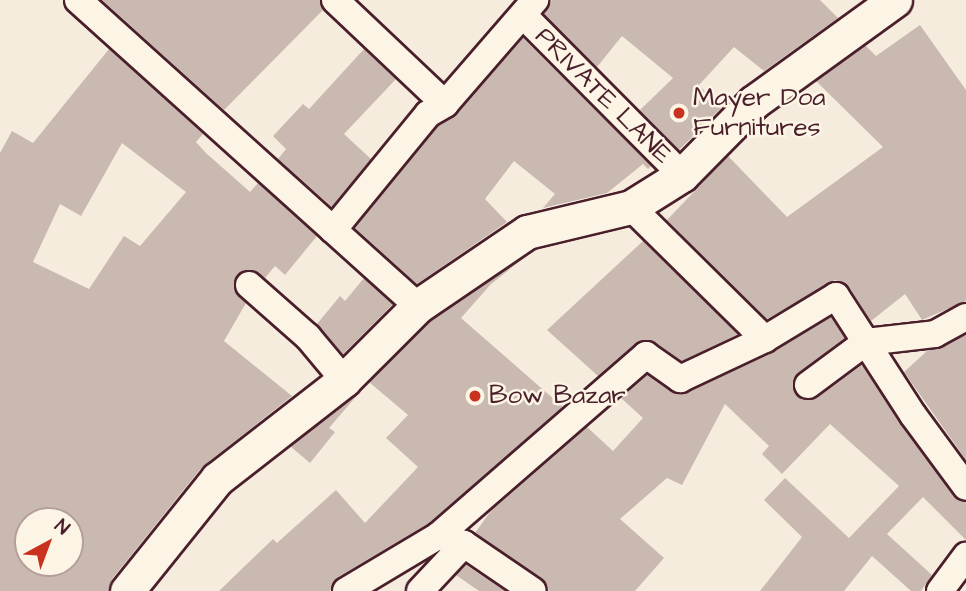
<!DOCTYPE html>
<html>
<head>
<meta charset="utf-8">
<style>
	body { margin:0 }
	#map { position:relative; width:966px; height:591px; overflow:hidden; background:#f5ecde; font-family:"Architects Daughter",sans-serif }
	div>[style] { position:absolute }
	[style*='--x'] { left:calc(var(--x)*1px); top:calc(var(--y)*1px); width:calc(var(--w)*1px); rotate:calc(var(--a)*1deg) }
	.building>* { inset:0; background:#cab9b1 }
	.roads { filter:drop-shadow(2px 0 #4a1f2b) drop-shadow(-2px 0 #4a1f2b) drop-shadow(0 2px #4a1f2b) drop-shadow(0 -2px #4a1f2b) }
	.minor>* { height:26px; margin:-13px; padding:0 13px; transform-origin:13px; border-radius:13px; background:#fcf5e5 }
	.tertiary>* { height:33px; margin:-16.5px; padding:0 16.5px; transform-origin:16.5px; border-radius:16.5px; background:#fcf5e5 }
	.dots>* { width:19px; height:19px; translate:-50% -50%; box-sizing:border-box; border:4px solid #fcf5e5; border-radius:50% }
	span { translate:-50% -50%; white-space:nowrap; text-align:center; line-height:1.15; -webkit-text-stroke:5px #fcf5e5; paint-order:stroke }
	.street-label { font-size:26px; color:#4a1f2b }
	.poi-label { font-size:26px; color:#4a1f2b }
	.left { translate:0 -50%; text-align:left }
	.north { position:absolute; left:14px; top:507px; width:70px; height:70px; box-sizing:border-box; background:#fcf5e5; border:2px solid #b59f9b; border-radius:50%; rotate:41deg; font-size:19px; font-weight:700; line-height:28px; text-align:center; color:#4a1f2b }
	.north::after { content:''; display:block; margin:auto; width:24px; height:32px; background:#c8321e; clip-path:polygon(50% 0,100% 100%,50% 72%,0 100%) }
</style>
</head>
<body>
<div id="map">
	<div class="building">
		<div style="clip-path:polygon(102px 0,320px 0,323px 10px,224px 110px)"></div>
		<div style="clip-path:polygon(552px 0,820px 0,838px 18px,764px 71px,734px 47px,699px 85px,721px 108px,679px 150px,640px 110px,673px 78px,622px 36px,597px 67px,544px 14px)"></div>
		<div style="clip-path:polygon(920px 25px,966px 90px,966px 301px,922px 320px,905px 294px,871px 321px,849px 287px,835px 280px,767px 319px,667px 220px,728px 156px,787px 217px,883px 147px,816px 81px,865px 45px,876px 56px)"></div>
		<div style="clip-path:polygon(523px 38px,651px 166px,648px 169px,643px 164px,607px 193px,543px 208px,555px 194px,514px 161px,485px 199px,507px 222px,417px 284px,355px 228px,438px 126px,457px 114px)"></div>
		<div style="clip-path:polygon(evenodd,109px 49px,203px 134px,196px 142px,206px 153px,250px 192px,258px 183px,317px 236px,285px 275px,275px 266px,265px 278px,251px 270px,238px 274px,234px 289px,246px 303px,224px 341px,292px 396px,202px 467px,112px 579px,108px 591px,0 591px,0 153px,12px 131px,33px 143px,109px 49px,122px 143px,186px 192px,140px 246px,124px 236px,89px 289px,33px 262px,60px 204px,81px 216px,122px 143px,109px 49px,28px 521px,70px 521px,70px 563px,28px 563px,28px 521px)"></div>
		<div style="clip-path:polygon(364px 49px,396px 79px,344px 134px,371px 159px,332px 207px,278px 159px,286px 149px,273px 136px,303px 104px,309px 109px)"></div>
		<div style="clip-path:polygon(643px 241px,738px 334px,682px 361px,655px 342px,641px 340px,598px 376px,547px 330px)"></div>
		<div style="clip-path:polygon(529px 254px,491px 284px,461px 318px,563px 407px,429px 523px,338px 577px,330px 591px,219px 591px,273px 539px,277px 543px,336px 490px,365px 523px,418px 467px,386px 438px,408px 415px,369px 382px,430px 321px)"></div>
		<div style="clip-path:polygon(364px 278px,393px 304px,343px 354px,317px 324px,340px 296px,345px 301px)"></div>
		<div style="clip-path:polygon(831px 317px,845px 338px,798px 373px,793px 379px,795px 394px,802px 400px,817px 398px,862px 365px,953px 496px,966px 502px,966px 540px,923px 497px,887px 534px,932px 575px,921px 591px,911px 591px,872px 556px,844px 591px,760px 591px,802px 537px,764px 500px,785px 478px,849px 538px,899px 486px,830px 424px,782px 474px,762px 454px,769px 446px,725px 404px,682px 485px,667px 478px,620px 519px,664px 558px,635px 591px,549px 591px,542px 578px,475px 533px,490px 512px,587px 427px,613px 451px,643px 418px,621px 398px,647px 375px,672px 392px,686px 393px,772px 353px)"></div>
		<div style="clip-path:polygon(966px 335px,966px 460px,904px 372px,927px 351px)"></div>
		<div style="clip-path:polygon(359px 393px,329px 428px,335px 432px,310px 463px,290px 446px)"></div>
		<div style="clip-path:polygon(466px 565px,505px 591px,479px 591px,456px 575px)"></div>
	</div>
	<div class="roads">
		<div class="minor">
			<div style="--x:78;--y:0;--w:457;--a:42"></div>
			<div style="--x:335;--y:0;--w:151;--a:43.4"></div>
			<div style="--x:524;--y:16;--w:224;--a:45.2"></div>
			<div style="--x:631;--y:207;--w:188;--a:44.6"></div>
			<div style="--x:333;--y:230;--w:150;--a:-50.7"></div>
			<div style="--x:428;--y:114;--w:20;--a:-30"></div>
			<div style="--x:445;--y:104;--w:138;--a:-49.1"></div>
			<div style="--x:249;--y:285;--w:79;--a:41.4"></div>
			<div style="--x:308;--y:337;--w:56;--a:50.1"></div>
			<div style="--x:808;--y:385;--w:72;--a:-36.6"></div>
			<div style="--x:866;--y:342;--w:69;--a:-6.6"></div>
			<div style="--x:935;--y:334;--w:35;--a:-29"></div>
			<div style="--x:438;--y:536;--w:27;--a:17"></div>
			<div style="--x:464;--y:544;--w:83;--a:34.3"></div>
			<div style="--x:346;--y:591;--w:107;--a:-30.9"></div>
			<div style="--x:438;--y:536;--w:276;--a:-41"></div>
			<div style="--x:646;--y:355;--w:42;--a:35.2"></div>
			<div style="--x:680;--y:379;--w:94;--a:-25.2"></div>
			<div style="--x:765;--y:339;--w:83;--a:-31.2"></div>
			<div style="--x:836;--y:296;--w:142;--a:57.1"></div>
			<div style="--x:913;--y:415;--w:89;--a:53.6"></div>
			<div style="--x:420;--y:591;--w:64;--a:-46.9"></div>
			<div style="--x:940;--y:591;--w:44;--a:-53.4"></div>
		</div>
		<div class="tertiary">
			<div style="--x:127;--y:591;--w:144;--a:-51.2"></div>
			<div style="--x:217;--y:479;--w:161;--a:-37.9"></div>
			<div style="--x:344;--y:380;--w:105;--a:-45"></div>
			<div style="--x:418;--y:306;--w:132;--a:-34.2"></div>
			<div style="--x:527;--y:232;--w:107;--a:-13.5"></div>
			<div style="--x:631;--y:207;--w:60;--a:-32.1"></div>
			<div style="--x:682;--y:175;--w:103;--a:-45.4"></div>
			<div style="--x:754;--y:102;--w:174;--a:-35.9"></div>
		</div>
	</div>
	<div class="dots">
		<div style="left:679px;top:113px;background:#c8321e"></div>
		<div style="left:475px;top:396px;background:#c8321e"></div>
	</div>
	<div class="street-label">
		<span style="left:603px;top:96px;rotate:45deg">PRIVATE LANE</span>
	</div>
	<div class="poi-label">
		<span class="left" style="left:693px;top:113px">Mayer Doa<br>Furnitures</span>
		<span class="left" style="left:489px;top:396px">Bow Bazar</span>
	</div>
	<div class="north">N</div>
</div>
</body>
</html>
